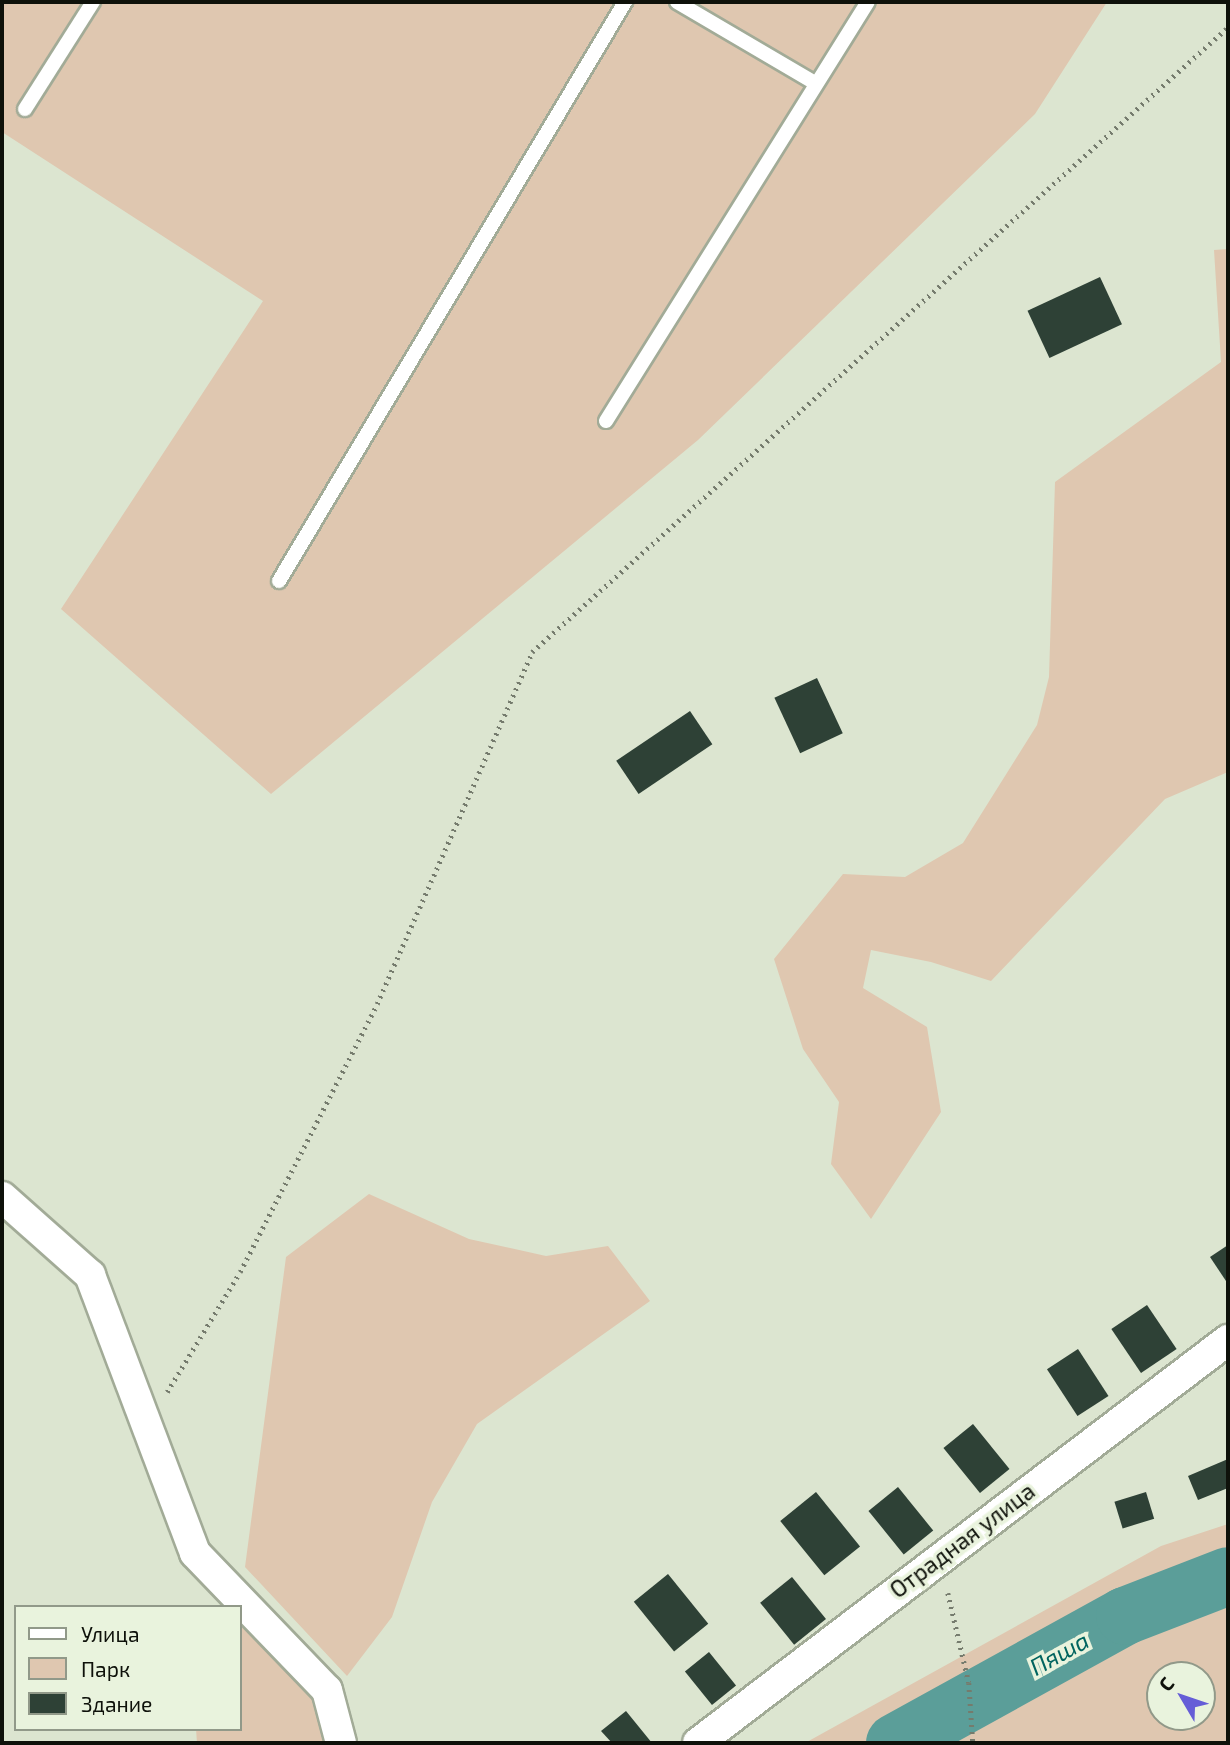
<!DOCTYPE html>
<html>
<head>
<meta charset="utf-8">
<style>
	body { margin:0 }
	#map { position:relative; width:1230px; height:1745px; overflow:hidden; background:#dce5d0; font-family:"Exo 2",sans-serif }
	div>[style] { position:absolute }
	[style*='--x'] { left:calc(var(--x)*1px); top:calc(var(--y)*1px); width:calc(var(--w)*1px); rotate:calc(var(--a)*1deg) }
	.green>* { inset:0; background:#dfc7b0 }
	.river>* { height:58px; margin:-29px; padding:0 29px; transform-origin:29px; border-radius:29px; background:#5b9e99 }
	.building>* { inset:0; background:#2e4136; transform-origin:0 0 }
	.path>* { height:4.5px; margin-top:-2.25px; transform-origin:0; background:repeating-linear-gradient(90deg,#757b6d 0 2px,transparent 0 7px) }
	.roads { filter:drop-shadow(2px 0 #a2ab97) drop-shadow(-2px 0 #a2ab97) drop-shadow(0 2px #a2ab97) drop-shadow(0 -2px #a2ab97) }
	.lane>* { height:14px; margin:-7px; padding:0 7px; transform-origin:7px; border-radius:7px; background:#fff }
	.street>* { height:30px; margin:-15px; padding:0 15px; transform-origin:15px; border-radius:15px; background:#fff }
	span { translate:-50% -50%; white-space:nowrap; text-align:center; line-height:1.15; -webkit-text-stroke:7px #e9f3dd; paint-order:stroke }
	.street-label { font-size:23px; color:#0e110a }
	.water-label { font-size:24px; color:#00645f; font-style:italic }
	.frame { position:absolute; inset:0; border:4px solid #0e110a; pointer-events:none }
	.legend { position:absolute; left:14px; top:1605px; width:228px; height:126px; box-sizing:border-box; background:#e9f3dd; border:2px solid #919989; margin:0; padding:9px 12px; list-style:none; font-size:21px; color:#0e110a }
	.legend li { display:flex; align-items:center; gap:14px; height:35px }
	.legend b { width:35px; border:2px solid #919989 }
	.north { position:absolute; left:1146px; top:1661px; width:70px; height:70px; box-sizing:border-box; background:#e9f3dd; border:2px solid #919989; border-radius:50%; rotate:309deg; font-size:19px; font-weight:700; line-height:28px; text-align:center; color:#0e110a }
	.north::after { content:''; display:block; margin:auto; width:24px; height:32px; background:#655dd7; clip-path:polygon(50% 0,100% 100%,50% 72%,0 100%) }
</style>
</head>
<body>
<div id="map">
	<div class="green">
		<div style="clip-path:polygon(2px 2px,1107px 2px,1035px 114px,698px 440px,271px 794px,61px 609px,263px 301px,2px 132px)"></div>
		<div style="clip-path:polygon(1228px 249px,1228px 772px,1165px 799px,991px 981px,931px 962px,871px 950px,863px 988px,927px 1027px,941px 1112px,871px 1219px,831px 1164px,839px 1102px,803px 1049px,774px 959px,843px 874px,905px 877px,963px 843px,1037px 725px,1049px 677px,1055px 482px,1221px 362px,1214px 250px)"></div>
		<div style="clip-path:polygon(369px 1194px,469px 1239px,546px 1256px,608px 1246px,650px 1301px,477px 1424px,432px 1502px,392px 1617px,347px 1676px,245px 1567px,286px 1257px)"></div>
		<div style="clip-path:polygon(evenodd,1228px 1524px,1228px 1743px,805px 1743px,1161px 1546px,1228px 1524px,1202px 1675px,1202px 1717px,1160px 1717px,1160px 1675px,1202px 1675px)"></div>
		<div style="clip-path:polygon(269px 1612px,336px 1743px,197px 1743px,196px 1729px,240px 1729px,240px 1617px)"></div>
	</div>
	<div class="river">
		<div style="--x:895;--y:1743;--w:263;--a:-28.9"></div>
		<div style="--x:1125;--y:1616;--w:110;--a:-21.2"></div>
	</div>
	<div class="building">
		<div style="left:1100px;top:277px;width:52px;height:80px;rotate:65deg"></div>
		<div style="left:817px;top:678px;width:61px;height:47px;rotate:65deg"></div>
		<div style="left:690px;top:711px;width:40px;height:89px;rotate:56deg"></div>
		<div style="clip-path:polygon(1228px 1245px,1228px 1284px,1210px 1257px)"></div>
		<div style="left:1147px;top:1305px;width:53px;height:43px;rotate:56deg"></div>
		<div style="left:1078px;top:1349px;width:56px;height:37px;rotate:57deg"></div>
		<div style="left:973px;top:1424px;width:58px;height:38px;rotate:51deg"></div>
		<div style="clip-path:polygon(1228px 1459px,1228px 1488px,1198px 1500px,1188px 1476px)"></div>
		<div style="left:898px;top:1487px;width:56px;height:38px;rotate:51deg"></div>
		<div style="left:816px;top:1492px;width:70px;height:46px;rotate:51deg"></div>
		<div style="left:1146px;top:1492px;width:28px;height:33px;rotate:73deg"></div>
		<div style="left:668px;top:1574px;width:64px;height:44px;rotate:51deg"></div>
		<div style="left:792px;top:1577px;width:54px;height:41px;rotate:51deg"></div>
		<div style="left:709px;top:1652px;width:43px;height:31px;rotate:51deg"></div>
		<div style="clip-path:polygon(626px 1711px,652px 1743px,612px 1743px,601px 1731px)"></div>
	</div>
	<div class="path">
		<div style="--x:167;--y:1392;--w:140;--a:-58.7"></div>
		<div style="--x:240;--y:1272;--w:301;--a:-62.9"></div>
		<div style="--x:377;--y:1004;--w:385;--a:-66.2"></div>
		<div style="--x:532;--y:652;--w:935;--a:-41.92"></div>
		<div style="--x:948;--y:1593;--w:92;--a:76.9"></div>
		<div style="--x:969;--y:1683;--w:60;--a:86.2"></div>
	</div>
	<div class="roads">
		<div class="lane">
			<div style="--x:677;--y:2;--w:160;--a:30.4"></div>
			<div style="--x:25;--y:109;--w:127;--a:-57.6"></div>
			<div style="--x:606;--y:421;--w:494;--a:-58"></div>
			<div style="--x:279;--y:581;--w:675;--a:-59.14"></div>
		</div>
		<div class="street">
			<div style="--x:2;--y:1197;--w:118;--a:41.6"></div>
			<div style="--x:90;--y:1275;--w:297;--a:69.3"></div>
			<div style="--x:195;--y:1553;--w:190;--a:46.1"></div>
			<div style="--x:327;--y:1690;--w:55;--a:75.2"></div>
			<div style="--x:698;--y:1743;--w:666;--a:-37.25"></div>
		</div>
	</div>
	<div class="street-label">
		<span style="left:962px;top:1540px;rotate:-37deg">Отрадная улица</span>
	</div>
	<div class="water-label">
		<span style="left:1059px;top:1653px;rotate:-29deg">Пяша</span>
	</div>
	<div class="frame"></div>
	<ul class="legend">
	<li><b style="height:9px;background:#fff"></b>Улица</li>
	<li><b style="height:19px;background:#dfc7b0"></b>Парк</li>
	<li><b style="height:19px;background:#2e4136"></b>Здание</li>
	</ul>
	<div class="north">С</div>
</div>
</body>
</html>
